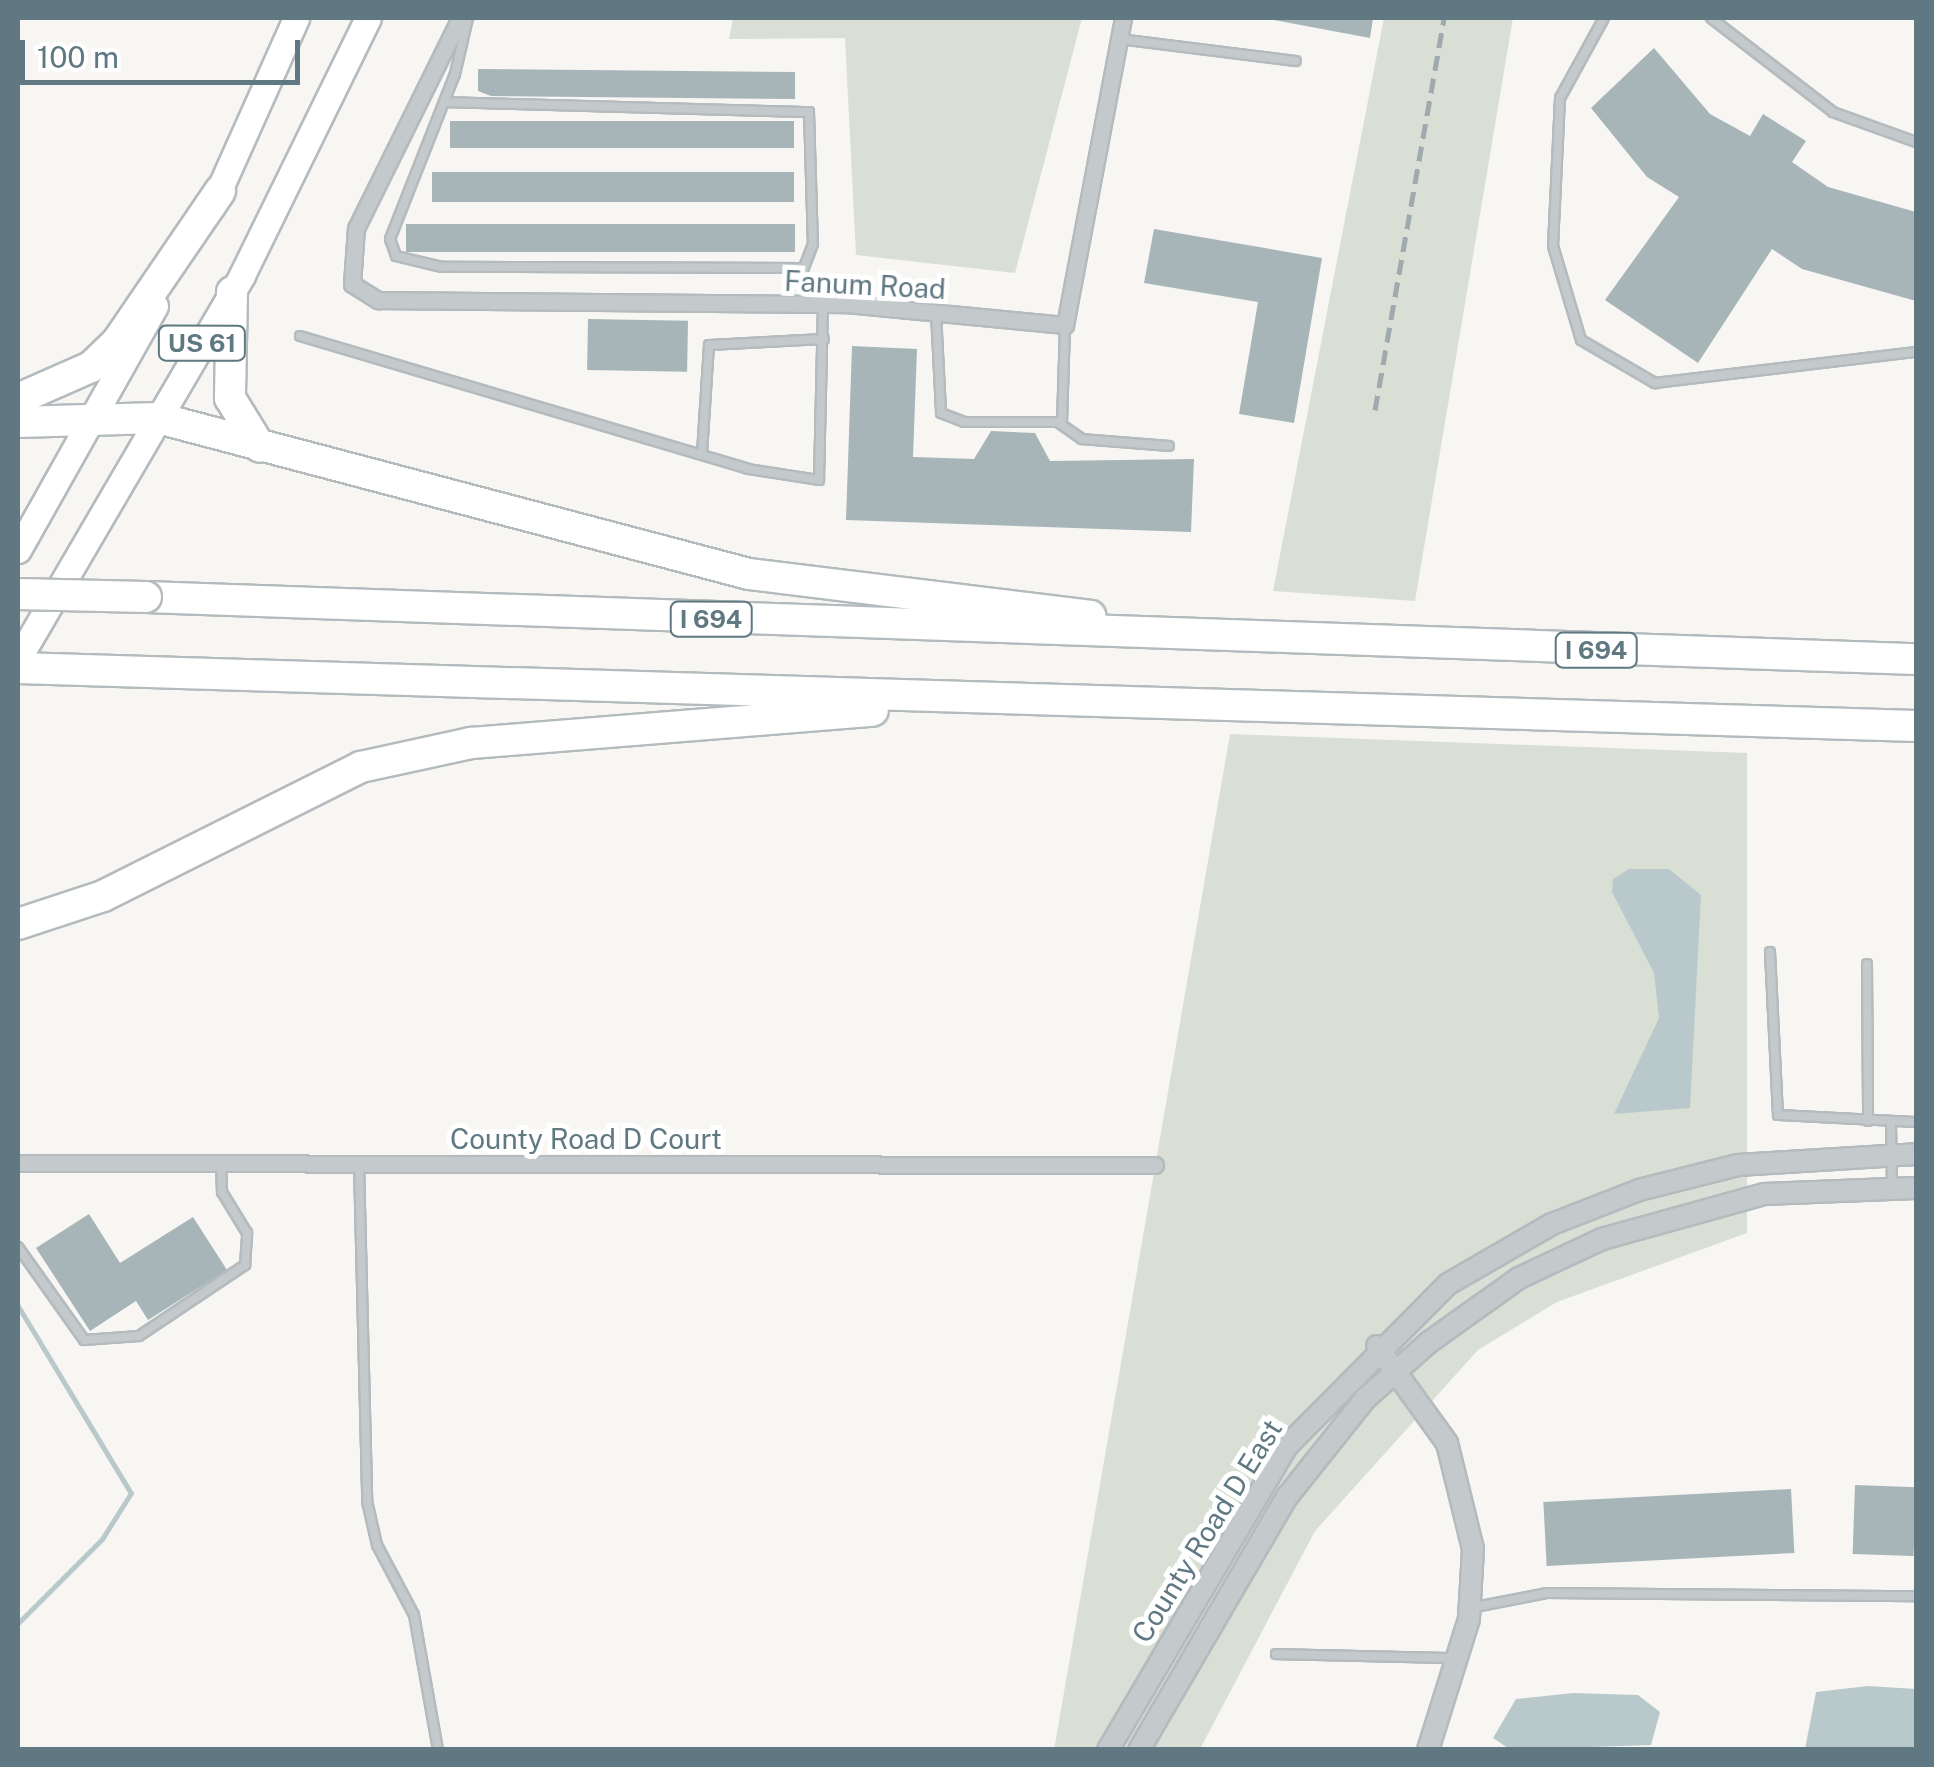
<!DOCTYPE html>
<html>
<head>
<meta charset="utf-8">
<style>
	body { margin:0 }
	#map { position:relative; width:1934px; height:1767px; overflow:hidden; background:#f7f6f3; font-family:"Public Sans",sans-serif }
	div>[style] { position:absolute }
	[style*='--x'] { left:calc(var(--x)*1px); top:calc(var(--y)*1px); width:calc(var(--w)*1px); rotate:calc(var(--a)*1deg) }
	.green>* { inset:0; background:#d9dfd4 }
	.water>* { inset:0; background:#b9c9cb }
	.stream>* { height:5px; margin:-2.5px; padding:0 2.5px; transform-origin:2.5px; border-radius:2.5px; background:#b9c9cb }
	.building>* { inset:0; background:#a7b4b8; transform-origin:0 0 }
	.roads { filter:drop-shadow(2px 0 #b4bbbe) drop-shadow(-2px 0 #b4bbbe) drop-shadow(0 2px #b4bbbe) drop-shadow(0 -2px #b4bbbe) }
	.service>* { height:8px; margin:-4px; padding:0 4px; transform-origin:4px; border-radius:4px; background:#c4c9cc }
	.minor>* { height:15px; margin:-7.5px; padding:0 7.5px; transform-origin:7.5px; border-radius:7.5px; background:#c4c9cc }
	.tertiary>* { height:20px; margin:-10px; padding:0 10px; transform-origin:10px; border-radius:10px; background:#c4c9cc }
	.primary>* { height:25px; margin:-12.5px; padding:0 12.5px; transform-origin:12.5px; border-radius:12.5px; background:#fff }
	.motorway>* { height:30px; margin:-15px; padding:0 15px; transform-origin:15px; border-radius:15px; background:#fff }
	.rail>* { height:5px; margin-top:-2.5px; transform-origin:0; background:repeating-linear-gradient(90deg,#a0aaae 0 15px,transparent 0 23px) }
	.bridges { filter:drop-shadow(2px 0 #b6bbbd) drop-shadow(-2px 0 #b6bbbd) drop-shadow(0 2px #b6bbbd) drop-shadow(0 -2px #b6bbbd) }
	.motorway-bridge>* { height:30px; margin:-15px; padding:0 15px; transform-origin:15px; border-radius:15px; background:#fff }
	span { translate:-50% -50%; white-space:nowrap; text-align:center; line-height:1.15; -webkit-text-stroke:10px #fff; paint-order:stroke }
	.shield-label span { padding:2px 8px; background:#fff; border:2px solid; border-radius:8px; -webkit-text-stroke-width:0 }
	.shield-label { font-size:25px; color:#5f7881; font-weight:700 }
	.street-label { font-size:28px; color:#5f7881 }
	.frame { position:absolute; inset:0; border:20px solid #5f7881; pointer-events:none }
	.scale { position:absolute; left:20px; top:40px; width:280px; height:45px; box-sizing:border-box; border:5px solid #5f7881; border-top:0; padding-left:12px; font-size:30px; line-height:35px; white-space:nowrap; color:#5f7881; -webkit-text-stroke:8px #fff; paint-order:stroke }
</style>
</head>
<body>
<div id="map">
	<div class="green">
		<div style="clip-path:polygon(733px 18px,1082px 18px,1015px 273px,856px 255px,845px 38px,729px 39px)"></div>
		<div style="clip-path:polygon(1384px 18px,1513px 18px,1415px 601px,1273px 591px)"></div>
		<div style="clip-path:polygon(1230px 734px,1747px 753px,1747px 1233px,1557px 1302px,1478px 1350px,1315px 1531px,1200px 1749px,1054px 1750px)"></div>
	</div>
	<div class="water">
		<div style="clip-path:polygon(1629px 869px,1669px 869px,1701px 895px,1690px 1108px,1614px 1114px,1659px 1018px,1654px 973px,1612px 892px,1613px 879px)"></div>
		<div style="clip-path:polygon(1868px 1686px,1916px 1689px,1916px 1749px,1805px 1749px,1816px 1692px)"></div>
		<div style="clip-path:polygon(1573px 1693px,1638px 1695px,1660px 1712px,1651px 1745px,1511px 1750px,1493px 1738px,1516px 1699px)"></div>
	</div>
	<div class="stream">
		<div style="--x:18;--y:1306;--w:218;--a:58.9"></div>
		<div style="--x:131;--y:1493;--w:54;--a:122.2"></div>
		<div style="--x:102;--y:1539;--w:119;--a:135"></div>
	</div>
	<div class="building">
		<div style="clip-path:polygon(1263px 18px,1373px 18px,1370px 38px)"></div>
		<div style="clip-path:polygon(1654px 48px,1710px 114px,1750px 136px,1763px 114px,1806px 141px,1792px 162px,1828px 187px,1916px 212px,1916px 301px,1802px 269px,1772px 249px,1698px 363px,1605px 300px,1679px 197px,1647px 177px,1591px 108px)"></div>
		<div style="clip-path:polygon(478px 69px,795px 72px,795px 99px,491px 96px,478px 91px)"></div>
		<div style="left:450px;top:121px;width:344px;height:27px"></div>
		<div style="left:432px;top:172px;width:362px;height:30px"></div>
		<div style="left:406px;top:224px;width:389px;height:28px"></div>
		<div style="clip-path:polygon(1154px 229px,1322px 258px,1294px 423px,1239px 414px,1258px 302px,1144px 283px)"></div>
		<div style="left:588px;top:319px;width:100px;height:51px;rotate:1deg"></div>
		<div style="clip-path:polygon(852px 346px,917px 349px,913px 457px,974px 459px,991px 431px,1035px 433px,1050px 461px,1194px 459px,1191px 532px,846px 520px)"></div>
		<div style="clip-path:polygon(89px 1214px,120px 1263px,193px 1217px,227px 1270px,148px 1320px,136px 1301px,90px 1331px,36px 1248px)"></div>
		<div style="left:1855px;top:1485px;width:61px;height:69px;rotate:2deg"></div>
		<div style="left:1791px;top:1489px;width:64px;height:248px;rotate:87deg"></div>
	</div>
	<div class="roads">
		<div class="service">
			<div style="--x:1604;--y:18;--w:91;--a:118.8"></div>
			<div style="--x:1560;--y:98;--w:148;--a:92.7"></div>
			<div style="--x:1553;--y:246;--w:98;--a:73.4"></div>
			<div style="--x:1581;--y:340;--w:86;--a:30.2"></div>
			<div style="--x:1655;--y:383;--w:263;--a:-6.8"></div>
			<div style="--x:1711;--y:18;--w:154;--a:37.6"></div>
			<div style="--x:1833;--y:112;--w:88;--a:19.9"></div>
			<div style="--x:1119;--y:39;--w:178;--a:7.1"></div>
			<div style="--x:445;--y:102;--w:364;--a:1.6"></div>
			<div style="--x:809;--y:112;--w:132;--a:88.3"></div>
			<div style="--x:813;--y:244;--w:26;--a:111"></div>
			<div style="--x:804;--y:268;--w:362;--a:-179.8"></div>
			<div style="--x:442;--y:267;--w:47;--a:-166.6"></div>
			<div style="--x:396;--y:256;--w:18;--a:-109"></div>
			<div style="--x:390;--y:239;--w:177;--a:-68.5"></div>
			<div style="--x:455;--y:74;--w:57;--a:-76.9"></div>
			<div style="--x:936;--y:313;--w:100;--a:87.1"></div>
			<div style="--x:941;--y:413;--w:25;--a:21"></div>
			<div style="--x:964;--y:422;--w:98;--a:0"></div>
			<div style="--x:1062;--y:422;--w:97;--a:-88.2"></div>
			<div style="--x:300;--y:336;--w:467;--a:16.5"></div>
			<div style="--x:748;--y:469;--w:72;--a:8.8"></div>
			<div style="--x:819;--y:480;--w:176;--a:-88.7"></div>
			<div style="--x:1059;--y:423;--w:28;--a:35"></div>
			<div style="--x:1082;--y:439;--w:87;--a:4.6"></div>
			<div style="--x:702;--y:453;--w:108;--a:-86.3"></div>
			<div style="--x:709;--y:345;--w:115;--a:-3"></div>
			<div style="--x:1770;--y:952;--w:163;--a:87.2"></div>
			<div style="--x:1778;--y:1115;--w:138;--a:2.9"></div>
			<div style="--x:1867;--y:964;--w:157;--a:89.6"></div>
			<div style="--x:1891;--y:1122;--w:66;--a:89.1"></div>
			<div style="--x:359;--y:1164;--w:337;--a:88.6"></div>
			<div style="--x:367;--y:1501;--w:45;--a:77.2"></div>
			<div style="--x:377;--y:1545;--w:79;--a:62.1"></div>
			<div style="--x:414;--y:1615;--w:137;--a:79.9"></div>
			<div style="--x:18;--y:1247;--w:114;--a:54.6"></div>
			<div style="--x:84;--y:1340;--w:55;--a:-4.2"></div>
			<div style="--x:139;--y:1336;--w:128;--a:-33.8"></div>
			<div style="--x:245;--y:1265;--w:32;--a:-86"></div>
			<div style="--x:247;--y:1233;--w:48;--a:-121.4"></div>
			<div style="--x:222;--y:1192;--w:29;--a:-92"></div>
			<div style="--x:1470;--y:1608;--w:78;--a:-11"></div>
			<div style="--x:1547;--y:1593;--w:369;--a:0.5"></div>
			<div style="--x:1276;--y:1654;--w:178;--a:1.3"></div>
		</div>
		<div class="minor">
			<div style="--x:460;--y:18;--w:234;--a:116.3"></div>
			<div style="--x:356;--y:228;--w:56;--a:94.1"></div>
			<div style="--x:352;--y:284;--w:31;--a:32"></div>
			<div style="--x:378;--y:300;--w:468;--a:0.5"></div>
			<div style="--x:846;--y:304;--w:220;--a:5.5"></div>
			<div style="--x:1065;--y:325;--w:312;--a:-79.3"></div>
			<div style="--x:18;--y:1163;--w:1137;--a:0.1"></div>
		</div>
		<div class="tertiary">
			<div style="--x:1377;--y:1346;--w:120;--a:54.2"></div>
			<div style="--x:1447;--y:1443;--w:109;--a:76.2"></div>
			<div style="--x:1473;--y:1549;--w:70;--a:93.3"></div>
			<div style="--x:1469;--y:1619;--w:137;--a:107.4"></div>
			<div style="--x:1108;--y:1750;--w:354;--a:-59.5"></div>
			<div style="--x:1288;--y:1445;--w:227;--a:-45.2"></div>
			<div style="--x:1448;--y:1284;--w:120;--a:-30"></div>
			<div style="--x:1552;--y:1224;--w:93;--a:-21.3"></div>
			<div style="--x:1639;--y:1190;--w:102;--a:-14.2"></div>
			<div style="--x:1738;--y:1165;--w:178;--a:-3.5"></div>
			<div style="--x:1139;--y:1750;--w:293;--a:-59.7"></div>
			<div style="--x:1287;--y:1497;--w:125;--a:-51.5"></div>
			<div style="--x:1365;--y:1399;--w:84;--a:-41.6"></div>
			<div style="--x:1428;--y:1343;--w:112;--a:-35.5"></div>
			<div style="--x:1519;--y:1278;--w:92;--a:-25.2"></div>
			<div style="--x:1602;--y:1239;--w:168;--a:-15.5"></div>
			<div style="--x:1764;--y:1194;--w:152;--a:-2.3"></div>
		</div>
		<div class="primary">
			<div style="--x:212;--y:206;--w:206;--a:-65.9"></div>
			<div style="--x:18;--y:550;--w:280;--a:-60.7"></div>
			<div style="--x:18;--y:659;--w:445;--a:-59.7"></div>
			<div style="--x:242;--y:275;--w:286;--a:-63.9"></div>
		</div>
		<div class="motorway">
			<div style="--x:232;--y:292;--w:106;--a:91.1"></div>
			<div style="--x:230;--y:398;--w:57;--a:58.5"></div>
			<div style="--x:18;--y:399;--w:80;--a:-23.7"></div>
			<div style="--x:91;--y:367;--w:36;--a:-44"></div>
			<div style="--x:117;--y:342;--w:183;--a:-55.7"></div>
			<div style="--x:18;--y:422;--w:140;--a:-1.6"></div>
			<div style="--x:158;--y:418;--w:611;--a:14.79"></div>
			<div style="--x:749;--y:574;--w:344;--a:7"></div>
			<div style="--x:146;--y:597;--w:1771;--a:2.01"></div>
			<div style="--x:18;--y:668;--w:1899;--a:1.75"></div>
			<div style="--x:18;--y:924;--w:89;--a:-18.2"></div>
			<div style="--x:103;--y:896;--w:288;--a:-26.6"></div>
			<div style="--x:361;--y:767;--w:113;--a:-12.3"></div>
			<div style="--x:471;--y:743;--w:403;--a:-4.6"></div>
		</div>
	</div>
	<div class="rail">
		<div style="--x:1375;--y:410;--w:398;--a:-80"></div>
	</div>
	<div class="bridges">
		<div class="motorway-bridge">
			<div style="--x:18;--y:594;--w:128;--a:1.3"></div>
		</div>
	</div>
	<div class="shield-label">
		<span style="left:202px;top:343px">US 61</span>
		<span style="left:711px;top:619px">I 694</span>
		<span style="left:1596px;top:650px">I 694</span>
	</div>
	<div class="street-label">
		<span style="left:865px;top:285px;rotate:3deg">Fanum Road</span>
		<span style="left:586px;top:1139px">County Road D Court</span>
		<span style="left:1207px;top:1531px;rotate:-58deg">County Road D East</span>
	</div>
	<div class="frame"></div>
	<div class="scale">100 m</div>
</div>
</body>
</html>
